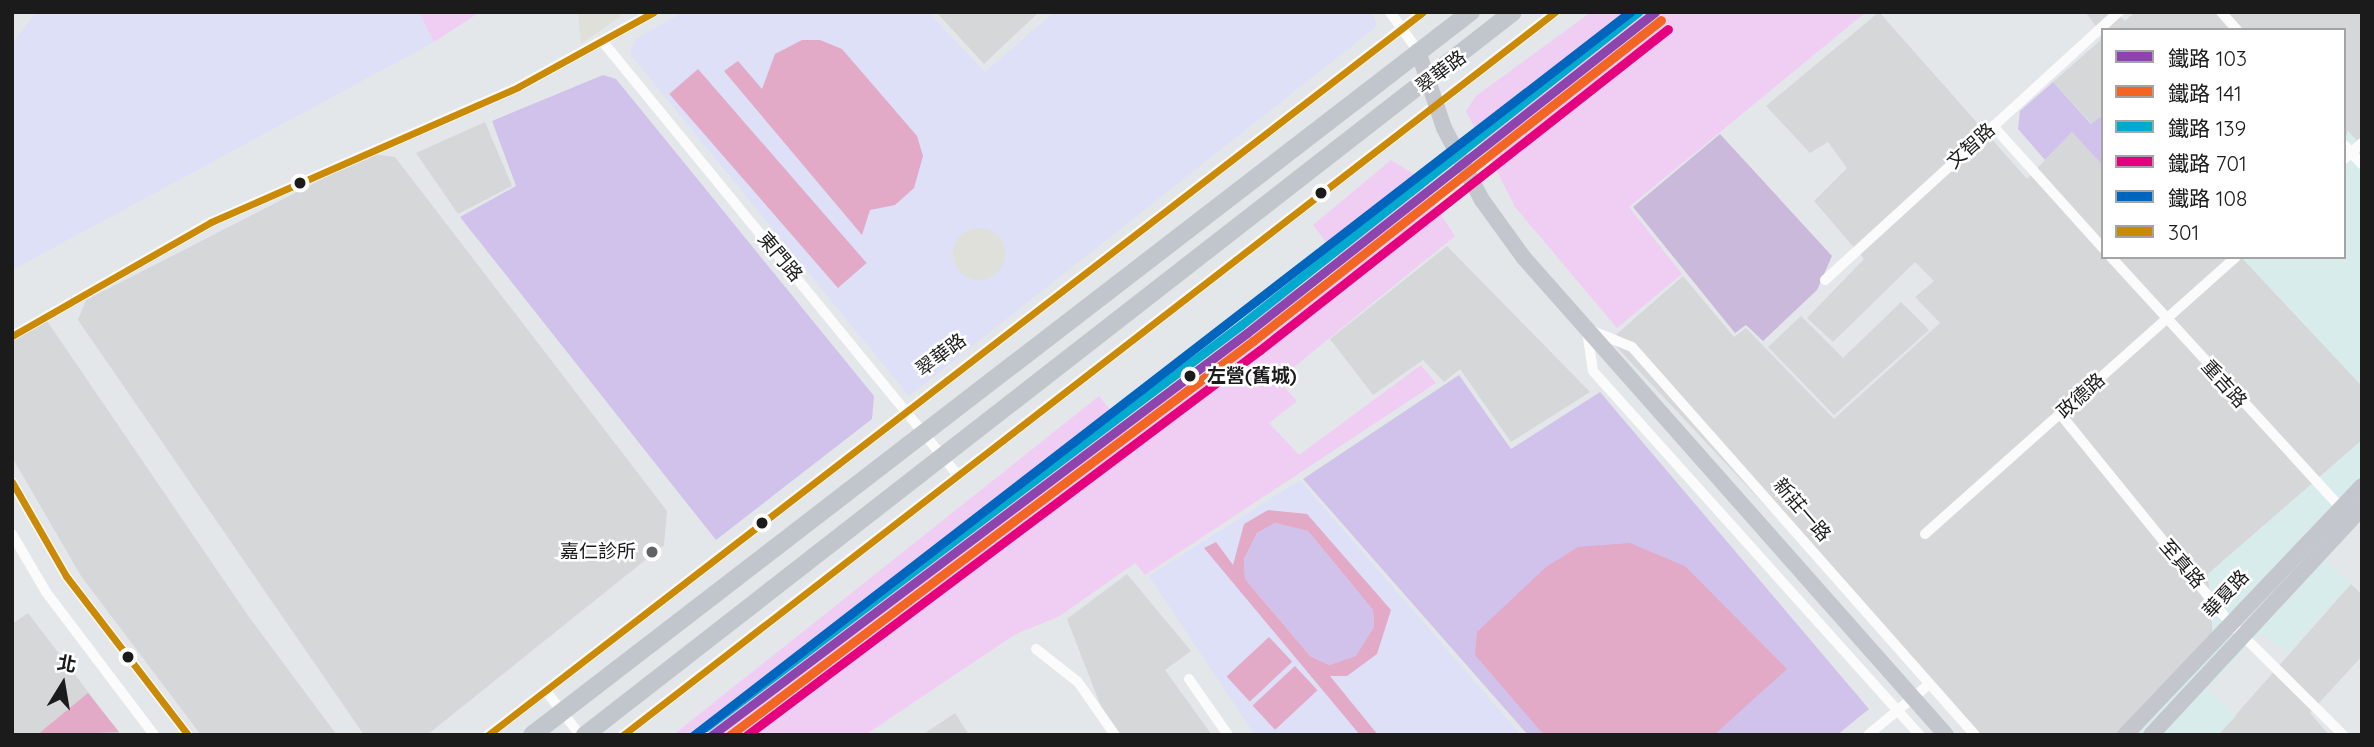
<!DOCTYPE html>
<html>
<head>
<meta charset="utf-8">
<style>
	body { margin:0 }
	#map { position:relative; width:2374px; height:747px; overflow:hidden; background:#e4e7ea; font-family:Quicksand,"Noto Sans TC",sans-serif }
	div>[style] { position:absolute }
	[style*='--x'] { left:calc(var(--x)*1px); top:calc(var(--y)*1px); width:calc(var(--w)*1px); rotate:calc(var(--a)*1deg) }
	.residential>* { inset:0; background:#d5d7d9 }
	.commercial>* { inset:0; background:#d8ecec }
	.education>* { inset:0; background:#dde0f6 }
	.grass>* { inset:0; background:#d1c2eb }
	.forest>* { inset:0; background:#cbb9db }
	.park>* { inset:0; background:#f0cef3 }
	.pitch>* { inset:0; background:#e2aac7; transform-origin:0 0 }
	.parking>* { inset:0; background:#d5d7d8 }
	.plaza>* { inset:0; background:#dfe0da }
	.round { border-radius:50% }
	.street>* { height:10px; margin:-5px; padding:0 5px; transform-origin:5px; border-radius:5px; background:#fbfbfc }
	.secondary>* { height:16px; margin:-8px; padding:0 8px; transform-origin:8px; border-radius:8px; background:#c4c6cd }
	.primary>* { height:18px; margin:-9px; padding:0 9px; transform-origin:9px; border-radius:9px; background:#c0c6cb }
	.bus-1>* { height:7px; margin:-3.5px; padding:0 3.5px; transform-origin:3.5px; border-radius:3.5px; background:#cb8a05 }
	.rail-1>* { height:9px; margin:-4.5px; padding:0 4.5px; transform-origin:4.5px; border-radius:4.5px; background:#8e44ad }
	.rail-2>* { height:9px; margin:-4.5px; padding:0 4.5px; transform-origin:4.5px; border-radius:4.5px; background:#f26522 }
	.rail-3>* { height:9px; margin:-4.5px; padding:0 4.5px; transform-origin:4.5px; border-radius:4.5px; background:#00a9ce }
	.rail-4>* { height:9px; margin:-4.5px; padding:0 4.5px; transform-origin:4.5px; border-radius:4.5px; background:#e5007d }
	.rail-5>* { height:9px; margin:-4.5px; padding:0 4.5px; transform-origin:4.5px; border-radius:4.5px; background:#0065bd }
	.dots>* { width:19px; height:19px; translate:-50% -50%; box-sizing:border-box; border:4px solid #fff; border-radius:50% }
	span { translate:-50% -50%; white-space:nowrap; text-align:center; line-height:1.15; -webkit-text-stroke:5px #fff; paint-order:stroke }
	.street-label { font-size:19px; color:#1b1b1b }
	.stop-label { font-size:19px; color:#1b1b1b; font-weight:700 }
	.left { translate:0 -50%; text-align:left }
	.poi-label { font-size:19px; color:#1b1b1b }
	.right { translate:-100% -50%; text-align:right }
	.frame { position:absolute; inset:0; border:14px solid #1b1b1b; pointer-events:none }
	.legend { position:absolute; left:2101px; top:28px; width:245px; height:231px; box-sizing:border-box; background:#fff; border:2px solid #a4a4a4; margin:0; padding:9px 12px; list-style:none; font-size:21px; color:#1b1b1b }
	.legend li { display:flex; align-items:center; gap:14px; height:35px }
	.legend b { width:35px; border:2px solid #a4a4a4 }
	.north { position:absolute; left:28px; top:649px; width:70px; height:70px; -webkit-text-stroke:5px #fff; paint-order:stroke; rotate:11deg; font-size:19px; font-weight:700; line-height:28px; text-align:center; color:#1b1b1b }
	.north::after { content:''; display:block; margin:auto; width:24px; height:32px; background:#1b1b1b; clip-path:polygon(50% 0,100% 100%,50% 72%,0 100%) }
</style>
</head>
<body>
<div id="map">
	<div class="residential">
		<div style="clip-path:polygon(936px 12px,1039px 12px,984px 64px)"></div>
		<div style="clip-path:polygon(1879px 12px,2027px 179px,2072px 132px,2103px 166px,2103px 257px,2241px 257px,2362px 386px,2362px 440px,2208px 574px,2214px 648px,2137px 735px,1980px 735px,1610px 340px,1683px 276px,1734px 337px,1746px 328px,1834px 419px,1940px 323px,1915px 297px,1934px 281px,1915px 262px,1833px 342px,1807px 318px,1864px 259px,1814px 201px,1847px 168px,1828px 142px,1810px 153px,1766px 106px)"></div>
		<div style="clip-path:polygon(2085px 12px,2116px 12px,2125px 21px,2135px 12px,2362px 12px,2362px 146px,2344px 133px,2344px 30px,2103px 30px,2103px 35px)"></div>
		<div style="clip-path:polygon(2103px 38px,2103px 115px,2092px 124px,2053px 82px)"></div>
		<div style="clip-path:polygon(371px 154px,395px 157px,667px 511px,664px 545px,427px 735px,364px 735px,78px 320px,86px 300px)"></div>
		<div style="clip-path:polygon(45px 318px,249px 617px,337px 735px,201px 735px,81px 576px,12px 457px,12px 340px)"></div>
		<div style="clip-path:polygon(1127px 574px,1191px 651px,1165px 670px,1212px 735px,1112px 735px,1067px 619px)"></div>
		<div style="clip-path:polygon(2351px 584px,2362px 595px,2362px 656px,2310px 713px,2329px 735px,2218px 735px)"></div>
		<div style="clip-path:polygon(28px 613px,121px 735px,12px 735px,12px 624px)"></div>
	</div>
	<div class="commercial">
		<div style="clip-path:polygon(2347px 130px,2362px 146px,2362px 386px,2241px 257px,2344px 257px)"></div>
		<div style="clip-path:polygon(2362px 440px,2362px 520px,2324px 559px,2351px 584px,2287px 652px,2261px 633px,2207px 688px,2236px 716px,2218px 735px,2137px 735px,2214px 648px,2208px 574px)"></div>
	</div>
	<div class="education">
		<div style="clip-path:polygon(36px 12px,419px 12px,434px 42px,12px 270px,12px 45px)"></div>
		<div style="clip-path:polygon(683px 12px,928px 12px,985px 72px,1054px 12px,1372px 12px,1377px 26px,909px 396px,630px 54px,636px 39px)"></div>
		<div style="clip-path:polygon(1300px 480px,1521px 735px,1255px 735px,1149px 576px)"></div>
	</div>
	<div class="grass">
		<div style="clip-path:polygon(603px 75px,616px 79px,874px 396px,872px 419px,716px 540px,460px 217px,516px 186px,492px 121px)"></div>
		<div style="clip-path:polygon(2053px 82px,2091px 124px,2103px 115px,2103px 166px,2072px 132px,2045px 160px,2018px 129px,2020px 111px)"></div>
		<div style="clip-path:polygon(1459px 375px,1511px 449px,1600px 392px,1869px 709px,1837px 735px,1528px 735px,1303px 479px)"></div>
		<div style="clip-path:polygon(1275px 523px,1308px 531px,1373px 610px,1374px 627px,1357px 656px,1329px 665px,1310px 656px,1245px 579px,1244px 559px,1257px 533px)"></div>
	</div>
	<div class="forest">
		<div style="clip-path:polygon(1720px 134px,1832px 256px,1817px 290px,1763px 341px,1746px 325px,1735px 333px,1633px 207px)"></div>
	</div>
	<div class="park">
		<div style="clip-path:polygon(419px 12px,480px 12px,434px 42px)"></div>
		<div style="clip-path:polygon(1591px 12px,1866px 12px,1629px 207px,1682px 274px,1617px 328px,1515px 207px,1466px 111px,1476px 96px)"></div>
		<div style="clip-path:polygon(1391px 160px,1414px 174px,1455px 236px,1278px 380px,1297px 401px,1269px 423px,1299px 455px,1421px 365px,1436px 383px,1145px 575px,1135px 563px,1060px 616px,1016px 634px,865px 735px,673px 735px,1099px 396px,1127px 431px,1227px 342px,1215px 326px,1234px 330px,1294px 289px,1312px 290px,1329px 281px,1342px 263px,1313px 225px)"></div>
	</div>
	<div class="pitch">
		<div style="clip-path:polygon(820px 40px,842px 49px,917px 136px,923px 156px,914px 188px,895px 205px,870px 210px,862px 235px,724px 71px,738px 61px,762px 89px,775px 54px,802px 40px)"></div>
		<div style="left:698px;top:69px;width:257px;height:38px;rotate:49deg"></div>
		<div style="clip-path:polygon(evenodd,1268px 510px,1307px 514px,1391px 610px,1377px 654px,1347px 676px,1330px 676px,1378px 735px,1360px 735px,1204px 548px,1216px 542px,1233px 565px,1244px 524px,1268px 510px,1275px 523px,1308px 531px,1373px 610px,1374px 627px,1356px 656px,1329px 665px,1310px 656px,1245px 579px,1244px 559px,1257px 533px,1275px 523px)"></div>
		<div style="clip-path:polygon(1630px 543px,1685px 566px,1787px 669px,1714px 735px,1544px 735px,1475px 655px,1477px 632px,1546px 567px,1578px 547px)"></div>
		<div style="left:1269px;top:637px;width:34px;height:58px;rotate:47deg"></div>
		<div style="left:1295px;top:666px;width:33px;height:58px;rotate:47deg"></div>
		<div style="clip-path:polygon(88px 693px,119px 732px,37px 735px)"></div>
	</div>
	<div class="parking">
		<div style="clip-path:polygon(485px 122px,512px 186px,458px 214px,416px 153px)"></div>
		<div style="clip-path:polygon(1447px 246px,1590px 392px,1511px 442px,1460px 369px,1444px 382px,1423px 360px,1373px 395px,1330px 339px)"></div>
		<div style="clip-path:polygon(1901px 302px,1929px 330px,1834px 415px,1768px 347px,1801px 316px,1843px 358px)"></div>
		<div style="clip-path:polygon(955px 713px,969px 735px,922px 735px)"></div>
	</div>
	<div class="plaza">
		<div style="clip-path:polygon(578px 12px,619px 12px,621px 16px,581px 44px)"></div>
		<div class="round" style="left:953px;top:228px;width:52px;height:52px"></div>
	</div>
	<div class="street">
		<div style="--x:1390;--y:12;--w:48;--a:54.3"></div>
		<div style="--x:2221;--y:12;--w:24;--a:48"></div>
		<div style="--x:603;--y:42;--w:557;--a:50.68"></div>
		<div style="--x:1993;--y:126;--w:164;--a:48"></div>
		<div style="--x:2344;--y:145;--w:26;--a:47"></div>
		<div style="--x:2344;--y:159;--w:24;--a:-42"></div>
		<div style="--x:2111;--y:257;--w:339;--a:47.5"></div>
		<div style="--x:1825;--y:280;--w:397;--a:-42.4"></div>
		<div style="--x:1590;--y:330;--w:45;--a:22"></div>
		<div style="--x:1632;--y:347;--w:518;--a:48.52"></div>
		<div style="--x:1587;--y:331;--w:40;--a:81.5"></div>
		<div style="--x:1593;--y:371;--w:489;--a:48.1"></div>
		<div style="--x:12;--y:336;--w:229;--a:-29.8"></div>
		<div style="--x:211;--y:222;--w:335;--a:-23.7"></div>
		<div style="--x:518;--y:87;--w:155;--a:-28.9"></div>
		<div style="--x:2061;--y:415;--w:267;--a:50.9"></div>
		<div style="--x:2229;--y:622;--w:161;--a:44.7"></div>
		<div style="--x:12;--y:482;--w:108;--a:60.1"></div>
		<div style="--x:66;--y:576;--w:200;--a:52.5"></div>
		<div style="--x:12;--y:534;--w:67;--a:59.6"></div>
		<div style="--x:46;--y:592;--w:179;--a:52.9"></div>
		<div style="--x:1925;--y:534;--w:416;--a:-41.7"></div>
		<div style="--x:1036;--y:649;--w:53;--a:38.2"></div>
		<div style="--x:1078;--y:682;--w:65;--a:55.1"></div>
		<div style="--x:1189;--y:679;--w:68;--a:55.1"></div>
		<div style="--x:546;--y:691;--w:56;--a:52.3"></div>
		<div style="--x:488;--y:735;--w:1182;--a:-37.71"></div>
		<div style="--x:623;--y:735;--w:1180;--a:-37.8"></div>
		<div style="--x:1868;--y:735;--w:78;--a:-39.8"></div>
	</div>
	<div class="secondary">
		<div style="--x:1418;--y:51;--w:81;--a:71.3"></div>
		<div style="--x:1444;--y:128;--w:81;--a:62.2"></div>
		<div style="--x:1482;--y:200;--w:72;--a:54.1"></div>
		<div style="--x:1524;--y:258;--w:637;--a:48.5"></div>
		<div style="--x:2125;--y:735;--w:344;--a:-46.4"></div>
		<div style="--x:2151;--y:735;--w:310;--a:-47.1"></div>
	</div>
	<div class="primary">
		<div style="--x:532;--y:735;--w:1185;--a:-37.6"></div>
		<div style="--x:585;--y:735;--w:1176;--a:-37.92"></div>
	</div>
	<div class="bus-1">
		<div style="--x:12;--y:336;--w:229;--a:-29.8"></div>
		<div style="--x:211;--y:222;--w:335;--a:-23.7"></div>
		<div style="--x:518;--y:87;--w:155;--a:-28.9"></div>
		<div style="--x:12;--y:482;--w:108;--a:60.1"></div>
		<div style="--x:66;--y:576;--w:200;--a:52.5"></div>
		<div style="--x:488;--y:735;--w:1182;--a:-37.71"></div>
		<div style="--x:623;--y:735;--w:1180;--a:-37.8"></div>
	</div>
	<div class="rail-1">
		<div style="--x:712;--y:735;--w:669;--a:-36.92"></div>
		<div style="--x:1247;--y:333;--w:519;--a:-38.19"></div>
	</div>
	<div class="rail-2">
		<div style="--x:730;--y:735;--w:655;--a:-36.99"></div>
		<div style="--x:1253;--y:341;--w:519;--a:-38.19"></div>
	</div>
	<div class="rail-3">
		<div style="--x:706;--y:727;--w:669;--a:-36.92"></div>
		<div style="--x:1241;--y:325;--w:506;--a:-38.25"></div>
	</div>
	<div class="rail-4">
		<div style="--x:747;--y:735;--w:641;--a:-36.89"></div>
		<div style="--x:1260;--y:350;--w:519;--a:-38.19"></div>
	</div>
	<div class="rail-5">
		<div style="--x:694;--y:735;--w:1183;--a:-37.68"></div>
	</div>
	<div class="dots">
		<div style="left:300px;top:183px;background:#1b1b1b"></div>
		<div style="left:1321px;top:193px;background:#1b1b1b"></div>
		<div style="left:1190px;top:376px;background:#1b1b1b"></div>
		<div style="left:762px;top:523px;background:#1b1b1b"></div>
		<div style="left:652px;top:552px;background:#616263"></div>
		<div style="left:128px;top:657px;background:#1b1b1b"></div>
	</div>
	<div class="street-label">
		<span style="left:1441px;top:72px;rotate:-37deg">翠華路</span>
		<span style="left:1971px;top:146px;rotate:-42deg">文智路</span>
		<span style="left:780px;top:257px;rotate:50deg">東門路</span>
		<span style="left:941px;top:355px;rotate:-37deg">翠華路</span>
		<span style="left:2224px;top:384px;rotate:48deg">重吉路</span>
		<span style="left:2081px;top:396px;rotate:-42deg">政德路</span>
		<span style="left:1802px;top:510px;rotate:49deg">新莊一路</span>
		<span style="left:2182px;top:564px;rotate:49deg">至真路</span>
		<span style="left:2226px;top:594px;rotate:-47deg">華夏路</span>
	</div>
	<div class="stop-label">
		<span class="left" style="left:1207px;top:376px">左營(舊城)</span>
	</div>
	<div class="poi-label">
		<span class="right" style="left:636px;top:552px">嘉仁診所</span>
	</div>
	<div class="frame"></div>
	<ul class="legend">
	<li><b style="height:9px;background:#8e44ad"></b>鐵路 103</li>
	<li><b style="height:9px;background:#f26522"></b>鐵路 141</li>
	<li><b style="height:9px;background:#00a9ce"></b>鐵路 139</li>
	<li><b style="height:9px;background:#e5007d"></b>鐵路 701</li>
	<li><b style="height:9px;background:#0065bd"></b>鐵路 108</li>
	<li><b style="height:9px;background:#cb8a05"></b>301</li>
	</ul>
	<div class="north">北</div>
</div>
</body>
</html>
